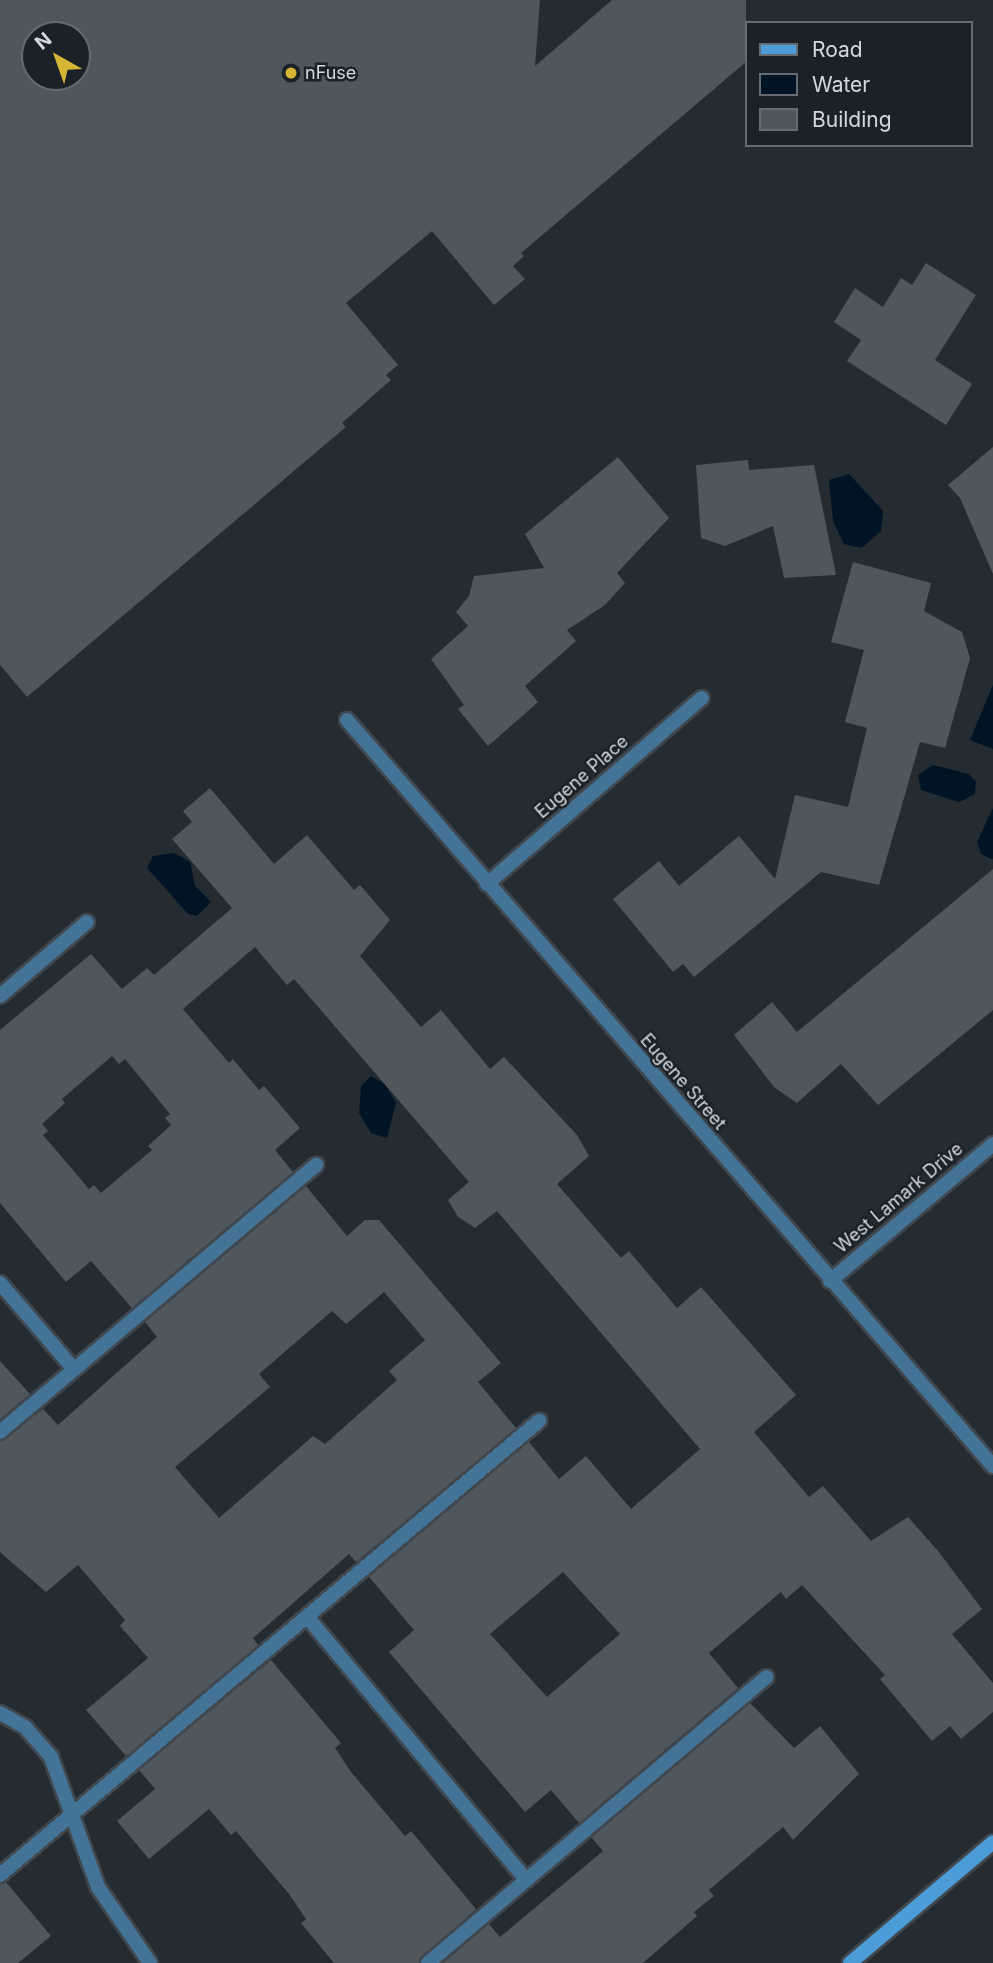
<!DOCTYPE html>
<html>
<head>
<meta charset="utf-8">
<style>
	body { margin:0 }
	#map { position:relative; width:993px; height:1963px; overflow:hidden; background:#242b31; font-family:Inter,sans-serif }
	div>[style] { position:absolute }
	[style*='--x'] { left:calc(var(--x)*1px); top:calc(var(--y)*1px); width:calc(var(--w)*1px); rotate:calc(var(--a)*1deg) }
	.water>* { inset:0; background:#001425 }
	.building>* { inset:0; background:#4f575d }
	.roads { filter:drop-shadow(2px 0 #40474d) drop-shadow(-2px 0 #40474d) drop-shadow(0 2px #40474d) drop-shadow(0 -2px #40474d) }
	.lane>* { height:14px; margin:-7px; padding:0 7px; transform-origin:7px; border-radius:7px; background:#447398 }
	.street>* { height:14px; margin:-7px; padding:0 7px; transform-origin:7px; border-radius:7px; background:#447398 }
	.secondary>* { height:14px; margin:-7px; padding:0 7px; transform-origin:7px; border-radius:7px; background:#4c9cd7 }
	.dots>* { width:19px; height:19px; translate:-50% -50%; box-sizing:border-box; border:4px solid #1b2227; border-radius:50% }
	span { translate:-50% -50%; white-space:nowrap; text-align:center; line-height:1.15; -webkit-text-stroke:5px #1b2227; paint-order:stroke }
	.poi-label { font-size:18px; color:#d5d9dd }
	.left { translate:0 -50%; text-align:left }
	.street-label { font-size:18px; color:#d5d9dd }
	.legend { position:absolute; left:745px; top:21px; width:228px; height:126px; box-sizing:border-box; background:#1b2227; border:2px solid #656b70; margin:0; padding:9px 12px; list-style:none; font-size:21px; color:#d5d9dd }
	.legend li { display:flex; align-items:center; gap:14px; height:35px }
	.legend b { width:35px; border:2px solid #656b70 }
	.north { position:absolute; left:21px; top:21px; width:70px; height:70px; box-sizing:border-box; background:#1b2227; border:2px solid #656b70; border-radius:50%; rotate:320deg; font-size:19px; font-weight:700; line-height:28px; text-align:center; color:#d5d9dd }
	.north::after { content:''; display:block; margin:auto; width:24px; height:32px; background:#d6b534; clip-path:polygon(50% 0,100% 100%,50% 72%,0 100%) }
</style>
</head>
<body>
<div id="map">
	<div class="water">
		<div style="clip-path:polygon(849px 474px,883px 511px,881px 531px,862px 548px,844px 544px,833px 521px,829px 480px)"></div>
		<div style="clip-path:polygon(993px 685px,993px 749px,970px 740px)"></div>
		<div style="clip-path:polygon(933px 765px,969px 774px,976px 782px,975px 794px,959px 802px,921px 790px,918px 775px)"></div>
		<div style="clip-path:polygon(993px 808px,993px 859px,991px 859px,981px 854px,977px 842px)"></div>
		<div style="clip-path:polygon(174px 853px,190px 862px,195px 886px,211px 902px,197px 916px,188px 914px,147px 868px,153px 856px)"></div>
		<div style="clip-path:polygon(371px 1076px,385px 1084px,396px 1103px,387px 1138px,371px 1133px,359px 1113px,361px 1086px)"></div>
	</div>
	<div class="building">
		<div style="clip-path:polygon(evenodd,0 0,540px 0,535px 66px,612px 0,746px 0,746px 62px,521px 253px,524px 256px,513px 266px,525px 279px,494px 305px,432px 231px,346px 303px,398px 365px,386px 375px,391px 380px,342px 423px,346px 427px,27px 697px,0 665px,0 0,35px 35px,77px 35px,77px 77px,35px 77px,35px 35px)"></div>
		<div style="clip-path:polygon(926px 263px,976px 295px,935px 360px,972px 384px,946px 425px,847px 361px,861px 340px,834px 322px,855px 288px,883px 307px,901px 278px,912px 285px)"></div>
		<div style="clip-path:polygon(993px 447px,993px 574px,960px 498px,948px 485px)"></div>
		<div style="clip-path:polygon(618px 457px,669px 518px,617px 573px,625px 583px,605px 605px,567px 630px,576px 641px,525px 686px,538px 702px,488px 746px,458px 709px,464px 705px,431px 659px,468px 626px,456px 612px,469px 596px,474px 576px,544px 568px,525px 534px)"></div>
		<div style="clip-path:polygon(748px 460px,749px 470px,814px 465px,836px 575px,784px 578px,773px 526px,725px 546px,701px 538px,696px 465px)"></div>
		<div style="clip-path:polygon(853px 562px,931px 583px,924px 611px,962px 632px,970px 658px,945px 748px,920px 742px,879px 885px,821px 872px,694px 977px,683px 964px,673px 972px,613px 899px,659px 861px,679px 886px,739px 836px,775px 879px,795px 795px,848px 807px,867px 728px,845px 722px,864px 650px,831px 642px)"></div>
		<div style="clip-path:polygon(evenodd,210px 788px,274px 864px,307px 835px,354px 890px,360px 885px,390px 920px,360px 956px,421px 1027px,441px 1010px,490px 1069px,504px 1057px,577px 1135px,589px 1156px,557px 1184px,621px 1258px,629px 1251px,677px 1308px,701px 1287px,796px 1395px,754px 1432px,809px 1497px,823px 1486px,871px 1541px,908px 1517px,938px 1551px,982px 1609px,952px 1634px,993px 1683px,993px 1712px,961px 1739px,950px 1726px,932px 1741px,880px 1679px,885px 1675px,802px 1585px,786px 1599px,781px 1592px,709px 1653px,738px 1688px,579px 1823px,551px 1790px,525px 1812px,389px 1652px,414px 1630px,369px 1577px,529px 1442px,559px 1479px,586px 1456px,631px 1509px,700px 1449px,497px 1211px,475px 1228px,458px 1217px,448px 1200px,469px 1182px,294px 979px,287px 985px,255px 947px,183px 1009px,229px 1063px,233px 1059px,259px 1090px,264px 1086px,300px 1128px,275px 1150px,293px 1172px,132px 1308px,91px 1261px,66px 1282px,0 1203px,0 1030px,91px 954px,122px 989px,147px 968px,154px 975px,232px 908px,172px 839px,192px 822px,183px 811px,210px 788px,112px 1056px,119px 1064px,125px 1059px,170px 1114px,165px 1118px,171px 1125px,148px 1146px,152px 1150px,101px 1193px,94px 1185px,89px 1189px,43px 1135px,48px 1131px,42px 1124px,65px 1103px,62px 1099px,112px 1056px,210px 788px,563px 1572px,620px 1634px,547px 1697px,490px 1634px,563px 1572px)"></div>
		<div style="clip-path:polygon(993px 869px,993px 1010px,878px 1105px,841px 1064px,797px 1103px,774px 1087px,734px 1035px,772px 1002px,797px 1032px)"></div>
		<div style="clip-path:polygon(evenodd,306px 1186px,347px 1236px,365px 1220px,379px 1220px,501px 1363px,478px 1382px,516px 1428px,356px 1562px,349px 1554px,253px 1638px,258px 1645px,126px 1756px,86px 1710px,148px 1658px,120px 1626px,125px 1620px,78px 1565px,46px 1592px,0 1552px,0 1441px,43px 1409px,58px 1425px,157px 1337px,145px 1322px,306px 1186px,384px 1292px,425px 1340px,389px 1371px,397px 1380px,325px 1444px,313px 1436px,219px 1518px,175px 1467px,270px 1387px,259px 1374px,332px 1311px,346px 1324px,384px 1292px)"></div>
		<div style="clip-path:polygon(0 1361px,30px 1394px,0 1419px)"></div>
		<div style="clip-path:polygon(271px 1660px,341px 1743px,335px 1748px,351px 1772px,405px 1836px,411px 1831px,476px 1909px,419px 1963px,334px 1963px,301px 1923px,306px 1919px,289px 1894px,236px 1831px,231px 1835px,209px 1809px,149px 1859px,117px 1821px,155px 1789px,139px 1770px)"></div>
		<div style="clip-path:polygon(750px 1703px,794px 1748px,820px 1726px,859px 1774px,793px 1840px,783px 1827px,709px 1890px,714px 1896px,694px 1912px,697px 1916px,643px 1963px,443px 1963px,489px 1924px,500px 1937px,603px 1851px,591px 1837px)"></div>
		<div style="clip-path:polygon(6px 1882px,51px 1936px,18px 1963px,0 1963px,0 1884px)"></div>
	</div>
	<div class="roads">
		<div class="lane">
			<div style="--x:428;--y:1963;--w:443;--a:-40.2"></div>
		</div>
		<div class="street">
			<div style="--x:347;--y:720;--w:987;--a:49.11"></div>
			<div style="--x:487;--y:884;--w:284;--a:-40.9"></div>
			<div style="--x:0;--y:996;--w:114;--a:-40.4"></div>
			<div style="--x:830;--y:1281;--w:213;--a:-40"></div>
			<div style="--x:0;--y:1283;--w:111;--a:49.4"></div>
			<div style="--x:0;--y:1432;--w:414;--a:-40.2"></div>
			<div style="--x:308;--y:1618;--w:341;--a:50.2"></div>
			<div style="--x:0;--y:1713;--w:29;--a:29"></div>
			<div style="--x:25;--y:1727;--w:40;--a:49"></div>
			<div style="--x:51;--y:1757;--w:138;--a:70.1"></div>
			<div style="--x:98;--y:1887;--w:92;--a:55.6"></div>
			<div style="--x:0;--y:1875;--w:705;--a:-40.11"></div>
		</div>
		<div class="secondary">
			<div style="--x:850;--y:1963;--w:187;--a:-40.2"></div>
		</div>
	</div>
	<div class="dots">
		<div style="left:291px;top:73px;background:#d6b534"></div>
	</div>
	<div class="poi-label">
		<span class="left" style="left:305px;top:73px">nFuse</span>
	</div>
	<div class="street-label">
		<span style="left:582px;top:777px;rotate:-41deg">Eugene Place</span>
		<span style="left:683px;top:1082px;rotate:49deg">Eugene Street</span>
		<span style="left:899px;top:1198px;rotate:-40deg">West Lamark Drive</span>
	</div>
	<ul class="legend">
	<li><b style="height:9px;background:#4c9cd7"></b>Road</li>
	<li><b style="height:19px;background:#001425"></b>Water</li>
	<li><b style="height:19px;background:#4f575d"></b>Building</li>
	</ul>
	<div class="north">N</div>
</div>
</body>
</html>
